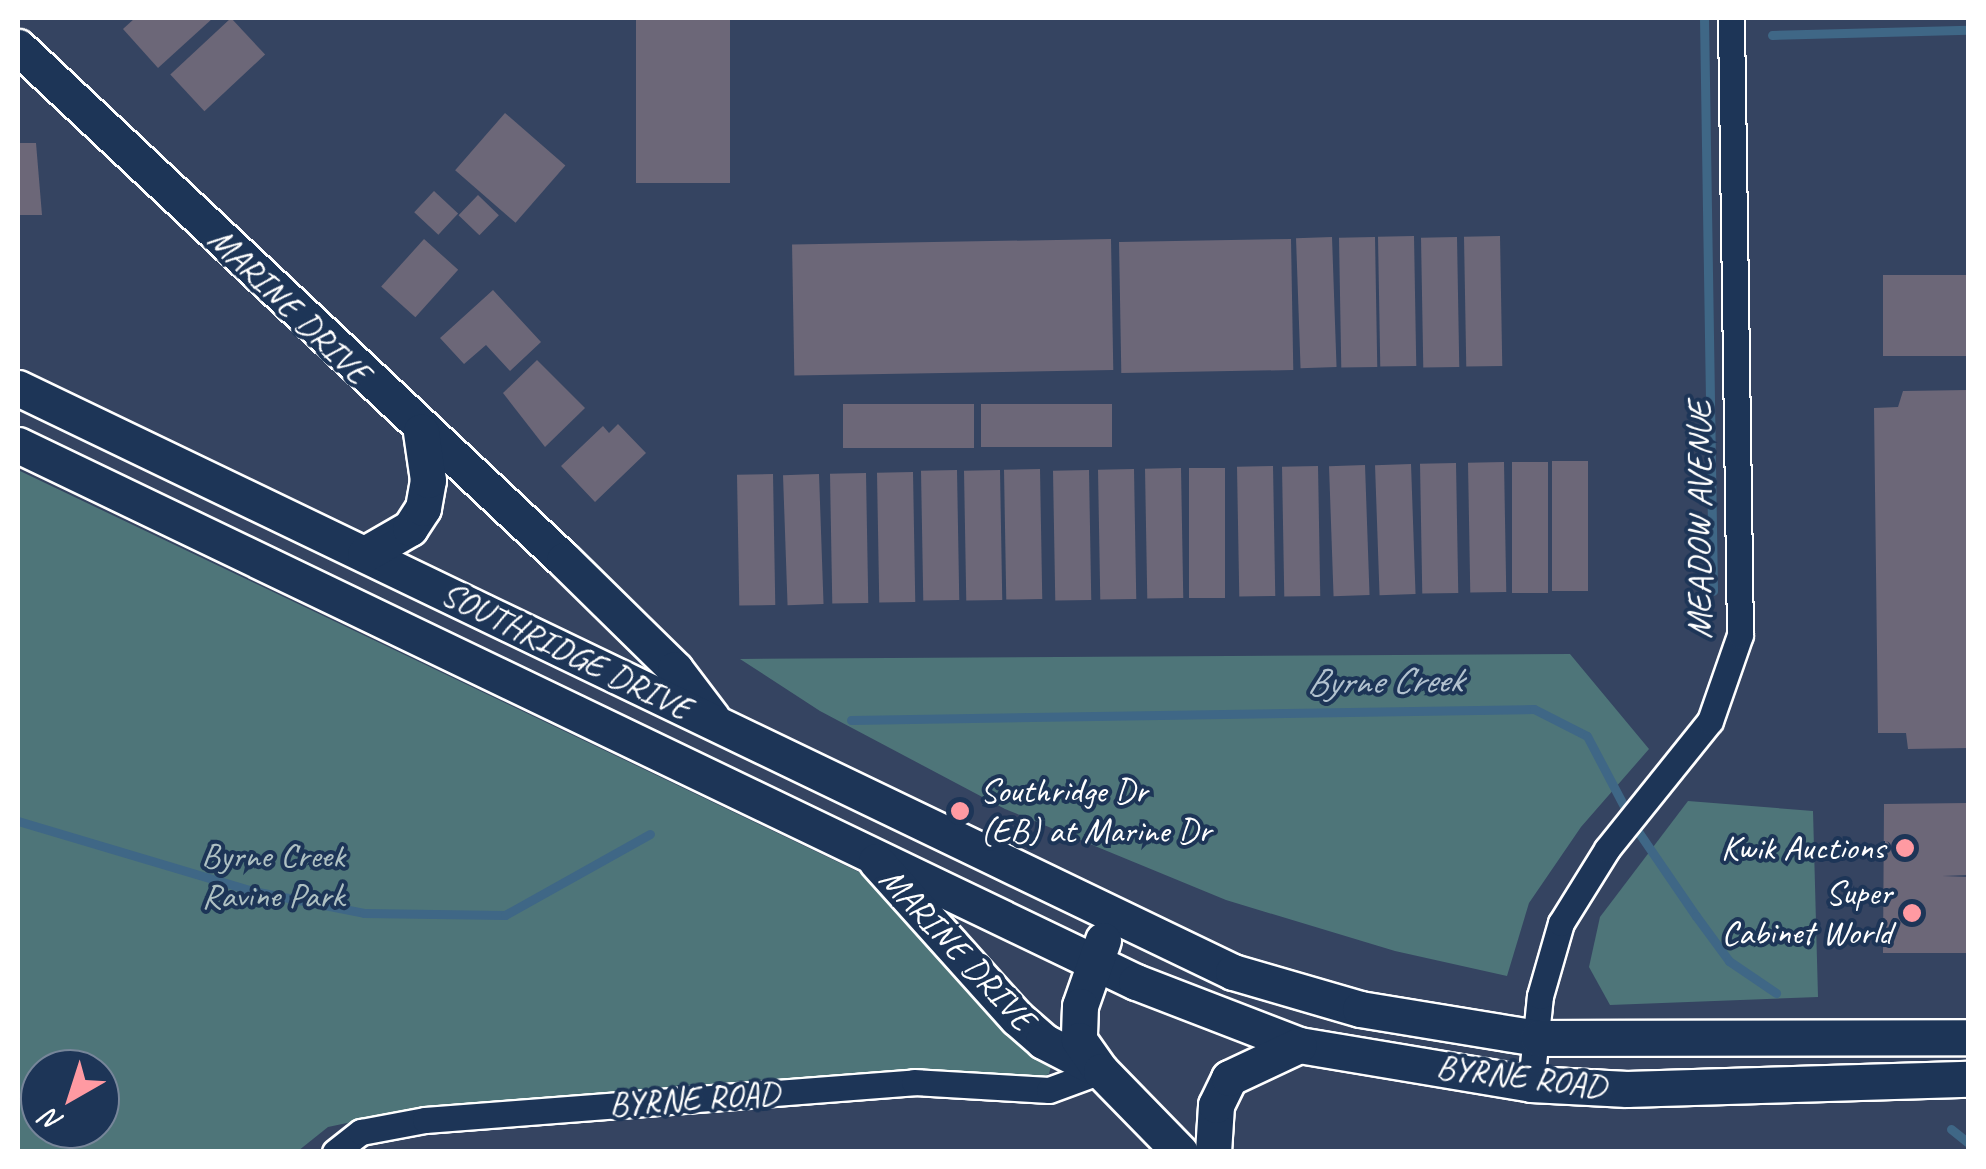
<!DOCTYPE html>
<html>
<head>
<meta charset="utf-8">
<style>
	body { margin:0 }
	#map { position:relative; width:1986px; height:1169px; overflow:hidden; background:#354461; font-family:Caveat,sans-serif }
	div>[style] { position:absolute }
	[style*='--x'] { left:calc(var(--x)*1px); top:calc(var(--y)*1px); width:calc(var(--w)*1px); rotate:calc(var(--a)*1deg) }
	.green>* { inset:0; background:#4e7579 }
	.stream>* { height:9px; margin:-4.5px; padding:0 4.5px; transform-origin:4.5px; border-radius:4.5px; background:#3f6786 }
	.building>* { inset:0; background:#6c6778; transform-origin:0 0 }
	.roads { filter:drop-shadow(2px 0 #fff) drop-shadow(-2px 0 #fff) drop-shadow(0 2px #fff) drop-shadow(0 -2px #fff) }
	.street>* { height:25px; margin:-12.5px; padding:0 12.5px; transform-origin:12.5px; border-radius:12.5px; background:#1d3557 }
	.secondary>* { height:35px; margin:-17.5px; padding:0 17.5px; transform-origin:17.5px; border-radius:17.5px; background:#1d3557 }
	.dots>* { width:28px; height:28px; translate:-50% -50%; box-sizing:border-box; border:5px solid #1d3557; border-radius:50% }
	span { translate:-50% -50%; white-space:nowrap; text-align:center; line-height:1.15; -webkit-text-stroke:8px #1d3557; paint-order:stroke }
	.street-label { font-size:35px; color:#fff }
	.poi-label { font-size:35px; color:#fff }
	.left { translate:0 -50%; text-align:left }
	.right { translate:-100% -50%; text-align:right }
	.park-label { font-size:35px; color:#afc1c3 }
	.water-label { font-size:38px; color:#b2c2cf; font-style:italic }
	.frame { position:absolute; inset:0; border:20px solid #fff; pointer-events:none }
	.north { position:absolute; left:20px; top:1049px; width:100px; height:100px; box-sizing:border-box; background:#1d3557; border:2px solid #77869a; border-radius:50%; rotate:219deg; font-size:28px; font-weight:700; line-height:40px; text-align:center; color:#fff }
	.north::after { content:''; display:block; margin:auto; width:35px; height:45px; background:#ff9aa2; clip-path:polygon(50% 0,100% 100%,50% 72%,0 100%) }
</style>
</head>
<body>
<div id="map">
	<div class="green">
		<div style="clip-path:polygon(evenodd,18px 470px,863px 874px,1051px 1066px,1049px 1074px,1034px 1080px,913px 1070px,423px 1107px,328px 1127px,298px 1151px,18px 1151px,18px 470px,40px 1069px,100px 1069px,100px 1129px,40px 1129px,40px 1069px)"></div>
		<div style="clip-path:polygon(1570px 654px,1649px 749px,1581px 827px,1529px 903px,1507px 976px,1395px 951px,1226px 900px,1005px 809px,820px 711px,740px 659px)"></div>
		<div style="clip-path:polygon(1688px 801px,1813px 811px,1818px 997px,1610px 1005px,1589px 967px,1600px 917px)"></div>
	</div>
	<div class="stream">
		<div style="--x:1704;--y:18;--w:573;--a:89.1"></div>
		<div style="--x:1772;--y:35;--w:196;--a:-1.5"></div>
		<div style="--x:851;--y:720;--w:683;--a:-0.92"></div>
		<div style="--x:1534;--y:709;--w:59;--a:27"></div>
		<div style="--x:1587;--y:736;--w:103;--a:62.2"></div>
		<div style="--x:1635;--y:827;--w:108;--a:55.6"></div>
		<div style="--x:1696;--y:916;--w:56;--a:53.7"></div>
		<div style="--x:1729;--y:961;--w:57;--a:34.2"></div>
		<div style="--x:18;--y:821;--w:245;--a:16.6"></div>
		<div style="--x:253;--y:891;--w:113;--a:11.2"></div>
		<div style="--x:364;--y:913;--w:141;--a:0.8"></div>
		<div style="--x:505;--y:915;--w:166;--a:-29.2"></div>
		<div style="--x:1951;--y:1129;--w:22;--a:39"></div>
	</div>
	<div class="building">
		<div style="clip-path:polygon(135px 18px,213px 18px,158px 68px,123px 29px)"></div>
		<div style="left:231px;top:18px;width:50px;height:83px;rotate:47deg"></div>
		<div style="left:636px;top:18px;width:94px;height:165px"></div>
		<div style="left:505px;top:113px;width:80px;height:76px;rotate:41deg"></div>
		<div style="clip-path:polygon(18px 143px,36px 143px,42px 215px,18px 215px)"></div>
		<div style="left:434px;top:191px;width:33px;height:29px;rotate:43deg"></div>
		<div style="left:478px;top:195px;width:29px;height:28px;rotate:44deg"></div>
		<div style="left:1414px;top:236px;width:130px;height:36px;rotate:89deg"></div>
		<div style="left:1500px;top:236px;width:130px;height:36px;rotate:89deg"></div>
		<div style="left:1332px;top:237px;width:130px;height:36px;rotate:88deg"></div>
		<div style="left:1375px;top:237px;width:130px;height:36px;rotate:89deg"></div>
		<div style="left:1457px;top:237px;width:130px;height:36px;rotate:89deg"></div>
		<div style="left:424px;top:239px;width:46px;height:64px;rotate:42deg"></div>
		<div style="left:1111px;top:239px;width:131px;height:319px;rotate:89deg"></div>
		<div style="left:1291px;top:239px;width:131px;height:172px;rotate:89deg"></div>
		<div style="left:1968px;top:275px;width:81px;height:85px;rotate:90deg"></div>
		<div style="clip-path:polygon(493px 290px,541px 342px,510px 371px,486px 345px,464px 364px,440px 338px)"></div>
		<div style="clip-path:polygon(537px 360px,585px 408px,545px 447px,503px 393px)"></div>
		<div style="clip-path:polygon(1968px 390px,1968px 748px,1908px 749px,1906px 733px,1878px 733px,1874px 408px,1898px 407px,1903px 391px)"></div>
		<div style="left:843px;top:404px;width:131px;height:44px"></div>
		<div style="left:981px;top:404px;width:131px;height:43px"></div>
		<div style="clip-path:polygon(618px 424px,646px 453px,595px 502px,561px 466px,603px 426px,609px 433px)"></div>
		<div style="left:1552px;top:461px;width:36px;height:130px"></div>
		<div style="left:1504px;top:462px;width:130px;height:36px;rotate:89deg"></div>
		<div style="left:1512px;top:462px;width:36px;height:131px"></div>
		<div style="left:1456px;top:463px;width:130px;height:36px;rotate:89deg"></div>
		<div style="left:1411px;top:464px;width:130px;height:36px;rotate:88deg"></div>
		<div style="left:1365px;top:465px;width:130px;height:36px;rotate:88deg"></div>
		<div style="left:1273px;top:466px;width:130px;height:36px;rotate:89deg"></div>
		<div style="left:1318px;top:466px;width:130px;height:36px;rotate:89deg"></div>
		<div style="left:1181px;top:468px;width:130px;height:36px;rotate:89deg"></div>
		<div style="left:1189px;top:468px;width:36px;height:130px"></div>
		<div style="left:1040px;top:469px;width:130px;height:36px;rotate:89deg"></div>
		<div style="left:1134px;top:469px;width:130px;height:36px;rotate:89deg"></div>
		<div style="left:957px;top:470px;width:130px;height:36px;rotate:89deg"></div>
		<div style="left:1000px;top:470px;width:130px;height:36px;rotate:89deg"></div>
		<div style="left:1089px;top:470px;width:130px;height:36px;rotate:89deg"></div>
		<div style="left:913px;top:472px;width:130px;height:36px;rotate:89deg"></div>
		<div style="left:866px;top:473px;width:130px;height:36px;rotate:89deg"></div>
		<div style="left:773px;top:474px;width:131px;height:36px;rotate:89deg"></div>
		<div style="left:819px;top:474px;width:130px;height:36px;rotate:88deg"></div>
		<div style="clip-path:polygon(1968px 803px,1968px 875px,1942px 876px,1968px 877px,1968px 953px,1883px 953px,1884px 804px)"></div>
	</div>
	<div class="roads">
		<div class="street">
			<div style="--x:1531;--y:1084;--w:88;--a:-84.2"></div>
			<div style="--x:1540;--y:996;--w:76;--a:-74"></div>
			<div style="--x:1561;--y:923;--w:87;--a:-58.1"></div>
			<div style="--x:1607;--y:849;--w:164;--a:-51.2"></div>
			<div style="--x:1710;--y:721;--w:91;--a:-70.8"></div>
			<div style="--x:1740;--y:635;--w:617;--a:-90.84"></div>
			<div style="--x:335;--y:1152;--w:33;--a:-38"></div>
			<div style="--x:361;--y:1132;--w:65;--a:-10.6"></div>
			<div style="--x:425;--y:1120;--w:490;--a:-4.4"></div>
			<div style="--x:914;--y:1082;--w:135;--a:3.4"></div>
			<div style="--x:1049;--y:1090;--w:55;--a:-20.1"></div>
		</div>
		<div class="secondary">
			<div style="--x:18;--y:47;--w:749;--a:43.22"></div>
			<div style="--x:564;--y:560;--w:156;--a:44.5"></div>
			<div style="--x:675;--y:669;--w:61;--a:52.9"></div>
			<div style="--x:18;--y:388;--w:1348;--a:25.67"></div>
			<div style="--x:1233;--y:972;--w:132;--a:16.2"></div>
			<div style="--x:1360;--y:1009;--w:180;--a:9.3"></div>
			<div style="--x:1538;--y:1038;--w:430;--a:-0.1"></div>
			<div style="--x:18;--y:445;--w:1240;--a:25.66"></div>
			<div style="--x:1136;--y:982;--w:175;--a:21.1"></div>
			<div style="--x:1299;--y:1045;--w:235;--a:9.5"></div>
			<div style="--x:1531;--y:1084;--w:96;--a:3"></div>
			<div style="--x:1627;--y:1089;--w:341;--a:-1.7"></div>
			<div style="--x:365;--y:554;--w:52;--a:-30"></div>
			<div style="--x:410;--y:528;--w:24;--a:-57"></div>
			<div style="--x:423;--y:508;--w:28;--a:-80"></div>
			<div style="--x:428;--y:480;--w:49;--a:-98.3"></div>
			<div style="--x:876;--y:861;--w:211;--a:48.1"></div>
			<div style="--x:1017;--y:1018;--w:35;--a:41"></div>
			<div style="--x:1043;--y:1041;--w:65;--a:27.3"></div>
			<div style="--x:1103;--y:940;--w:70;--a:109.2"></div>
			<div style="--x:1080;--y:1006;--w:34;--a:92"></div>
			<div style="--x:1079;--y:1040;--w:38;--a:55"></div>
			<div style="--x:1101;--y:1071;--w:113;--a:45.7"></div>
			<div style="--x:1213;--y:1152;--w:47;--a:-86.3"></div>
			<div style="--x:1216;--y:1105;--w:30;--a:-64"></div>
			<div style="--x:1229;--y:1078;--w:77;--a:-25.2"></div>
		</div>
	</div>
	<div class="dots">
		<div style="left:960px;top:811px;background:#ff9aa2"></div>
		<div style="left:1905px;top:848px;background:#ff9aa2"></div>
		<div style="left:1912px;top:913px;background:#ff9aa2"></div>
	</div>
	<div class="street-label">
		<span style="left:289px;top:306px;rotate:44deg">MARINE DRIVE</span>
		<span style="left:1700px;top:520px;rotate:-90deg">MEADOW AVENUE</span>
		<span style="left:566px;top:651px;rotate:26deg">SOUTHRIDGE DRIVE</span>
		<span style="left:957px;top:949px;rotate:47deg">MARINE DRIVE</span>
		<span style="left:1521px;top:1077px;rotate:7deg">BYRNE ROAD</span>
		<span style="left:694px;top:1099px;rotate:-4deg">BYRNE ROAD</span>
	</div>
	<div class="poi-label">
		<span class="left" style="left:980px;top:811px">Southridge Dr<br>(EB) at Marine Dr</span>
		<span class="right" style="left:1885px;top:848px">Kwik Auctions</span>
		<span class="right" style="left:1892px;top:913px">Super<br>Cabinet World</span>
	</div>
	<div class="park-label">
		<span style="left:273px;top:876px">Byrne Creek<br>Ravine Park</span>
	</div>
	<div class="water-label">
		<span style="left:1384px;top:681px;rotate:-1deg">Byrne Creek</span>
	</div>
	<div class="frame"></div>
	<div class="north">N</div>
</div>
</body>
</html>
